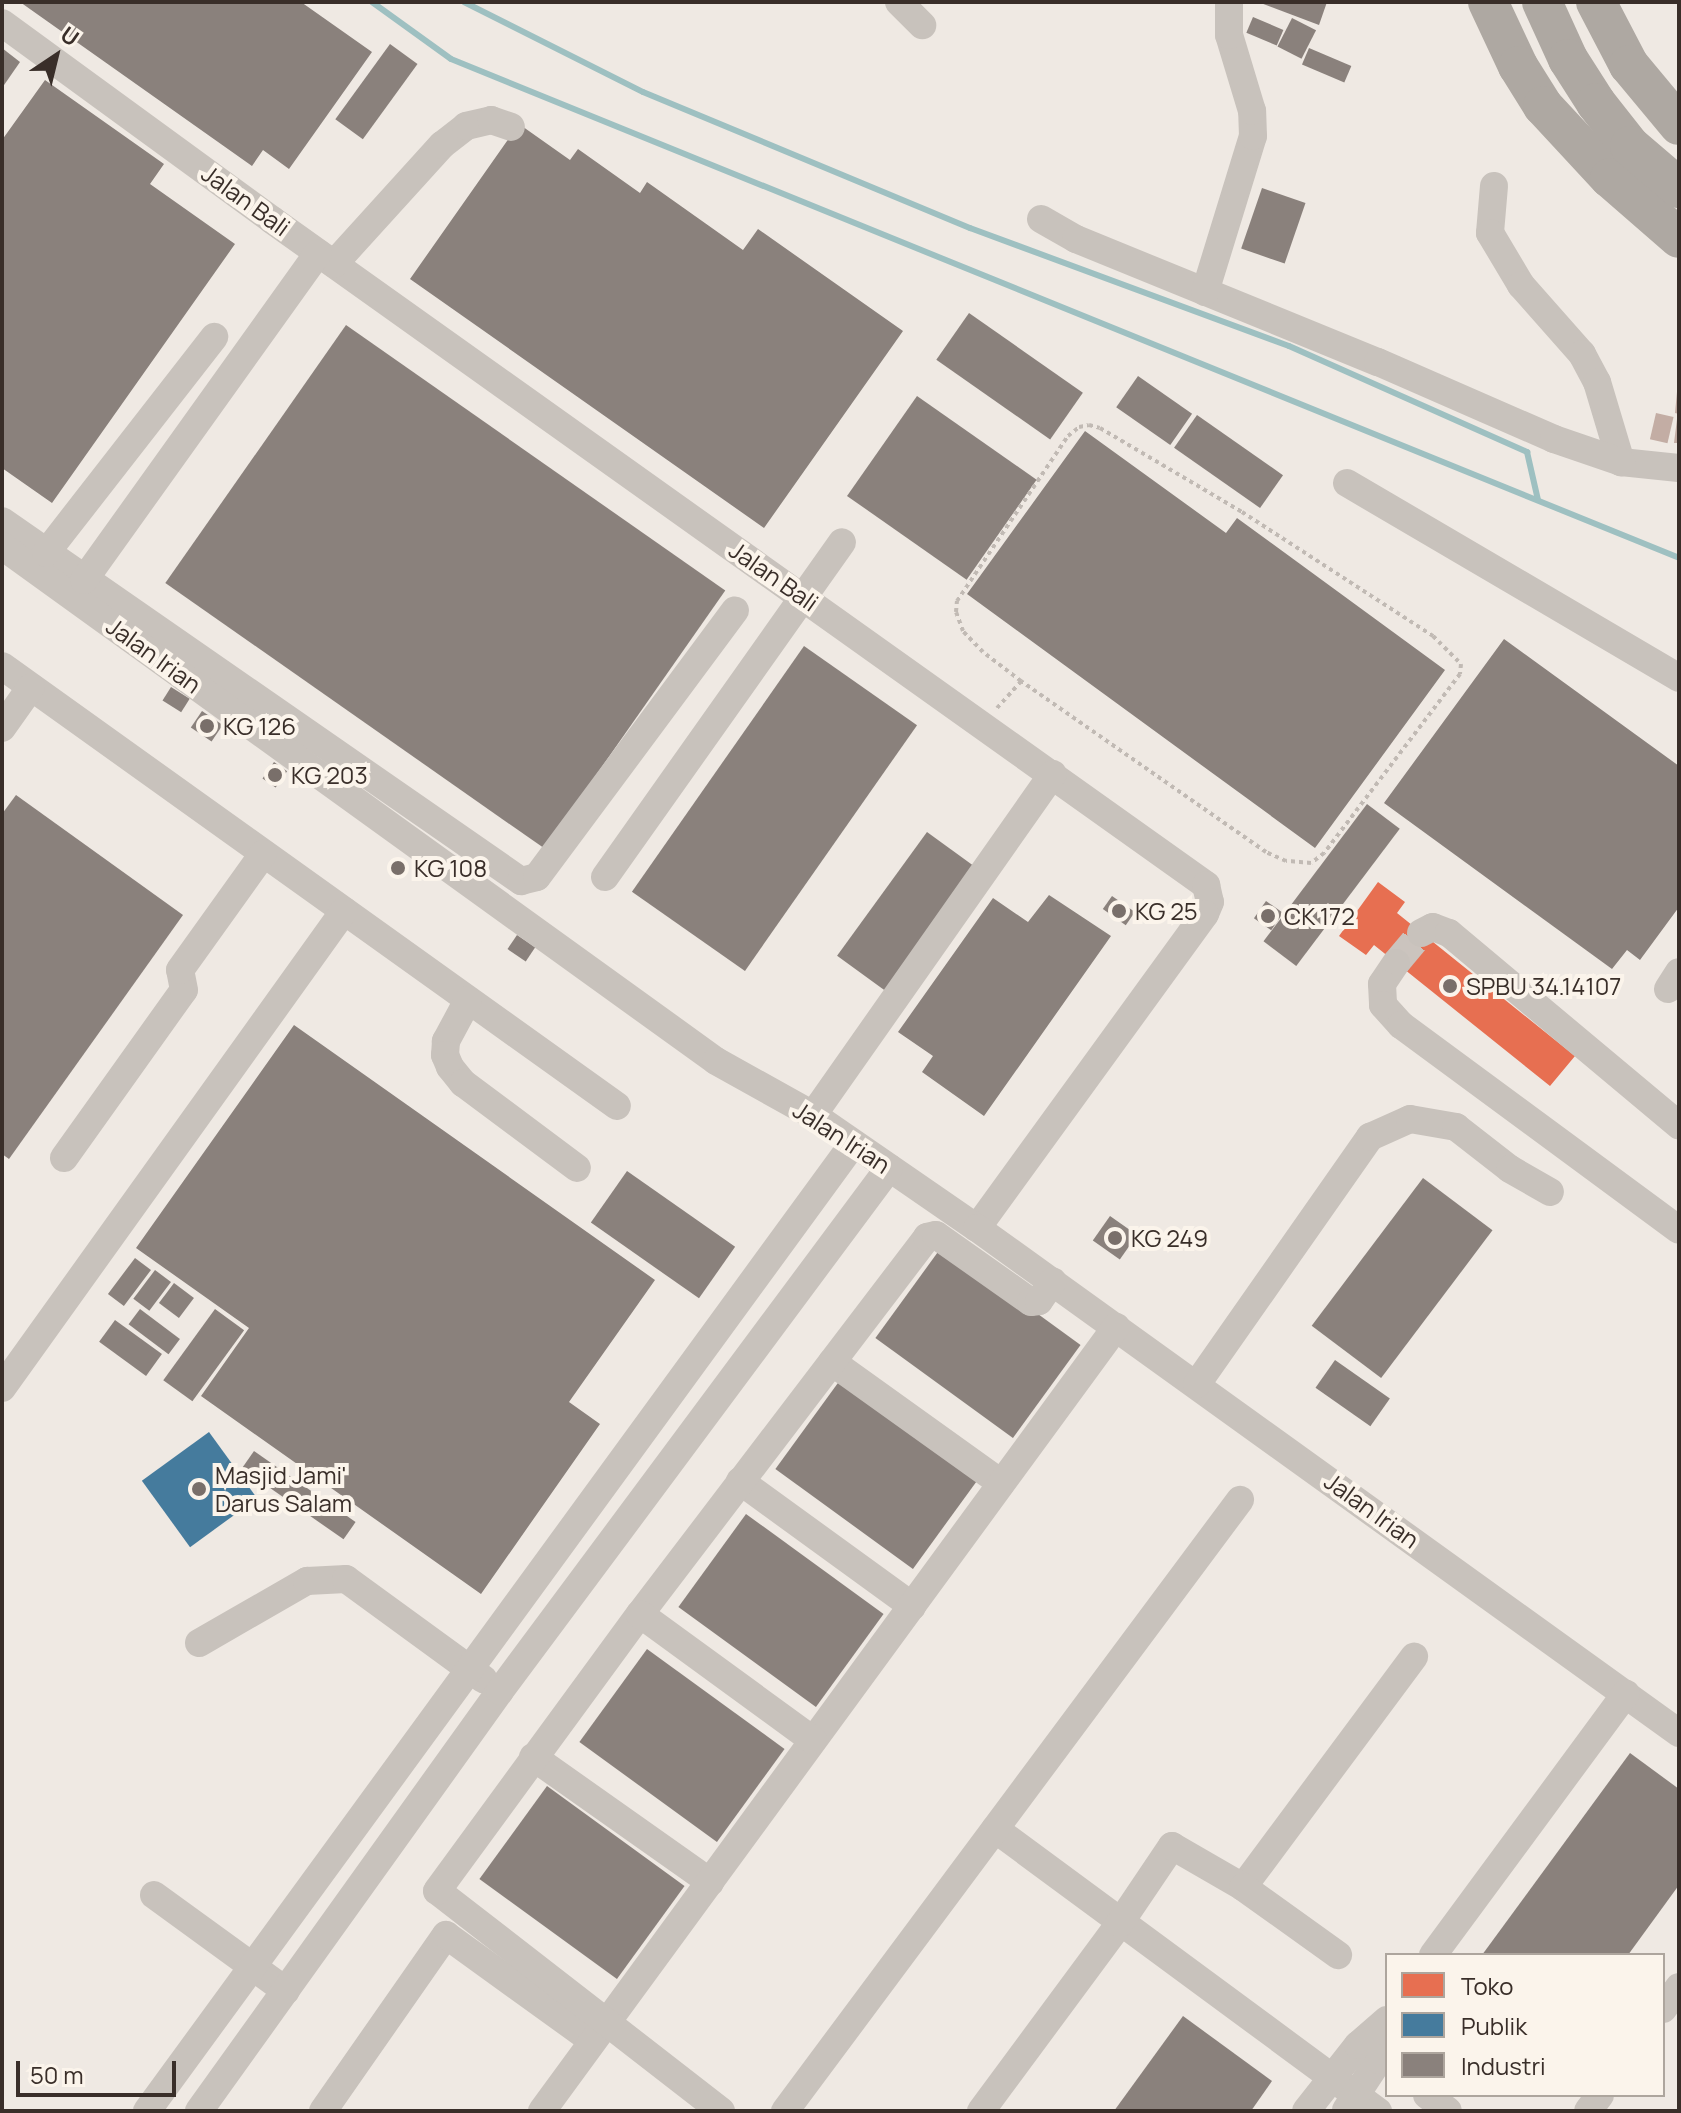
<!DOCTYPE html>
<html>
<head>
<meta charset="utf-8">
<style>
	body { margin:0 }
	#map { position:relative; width:1681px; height:2113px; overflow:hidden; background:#efe9e3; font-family:Manrope,sans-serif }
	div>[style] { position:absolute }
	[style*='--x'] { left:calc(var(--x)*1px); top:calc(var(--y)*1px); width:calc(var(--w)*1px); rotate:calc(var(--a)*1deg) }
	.shops>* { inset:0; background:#e76f51 }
	.public>* { inset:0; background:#457b9d; transform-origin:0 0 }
	.industry>* { inset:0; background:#8a817c; transform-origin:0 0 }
	.stream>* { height:6px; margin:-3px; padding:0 3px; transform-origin:3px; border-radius:3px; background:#9ec0c1 }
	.building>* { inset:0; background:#c3ada4; transform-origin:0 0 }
	.minor-tunnel>* { height:28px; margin-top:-14px; transform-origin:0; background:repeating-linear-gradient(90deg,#cbc4be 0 28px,transparent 0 42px) }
	.path>* { height:4px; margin-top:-2px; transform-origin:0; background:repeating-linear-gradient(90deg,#c1bab4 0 4px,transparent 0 8px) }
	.minor>* { height:28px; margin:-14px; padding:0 14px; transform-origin:14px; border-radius:14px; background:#c8c2bc }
	.highway>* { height:40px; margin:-20px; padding:0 20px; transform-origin:20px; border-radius:20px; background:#aea8a2 }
	.dots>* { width:22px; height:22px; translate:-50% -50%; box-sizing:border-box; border:4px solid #fbf4eb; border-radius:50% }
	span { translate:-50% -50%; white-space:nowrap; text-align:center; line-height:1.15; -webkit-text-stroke:8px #fbf4eb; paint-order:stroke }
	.street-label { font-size:24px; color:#392e29 }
	.poi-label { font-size:24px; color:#392e29 }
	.left { translate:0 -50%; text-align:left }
	.frame { position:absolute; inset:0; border:4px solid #392e29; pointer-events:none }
	.legend { position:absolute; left:1385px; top:1953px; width:280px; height:144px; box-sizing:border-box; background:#fbf4eb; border:2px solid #ada59d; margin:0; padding:10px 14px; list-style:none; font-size:24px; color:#392e29 }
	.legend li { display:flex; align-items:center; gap:16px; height:40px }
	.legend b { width:40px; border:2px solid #ada59d }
	.north { position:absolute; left:16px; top:16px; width:80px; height:80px; -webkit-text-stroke:6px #fbf4eb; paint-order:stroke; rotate:35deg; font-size:22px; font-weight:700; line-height:32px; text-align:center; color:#392e29 }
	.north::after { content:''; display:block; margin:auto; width:28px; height:36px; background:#392e29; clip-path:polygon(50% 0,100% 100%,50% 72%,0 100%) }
	.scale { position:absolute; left:16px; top:2061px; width:160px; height:36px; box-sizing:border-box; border:4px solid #392e29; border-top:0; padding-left:10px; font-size:24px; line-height:28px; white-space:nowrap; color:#392e29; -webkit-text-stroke:6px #fbf4eb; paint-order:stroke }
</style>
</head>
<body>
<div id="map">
	<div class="shops">
		<div style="clip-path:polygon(1378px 882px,1405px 902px,1397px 913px,1575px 1056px,1550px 1086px,1374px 945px,1366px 955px,1339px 936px)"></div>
	</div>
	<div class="public">
		<div style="left:209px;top:1432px;width:82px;height:83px;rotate:54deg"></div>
	</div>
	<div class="industry">
		<div style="clip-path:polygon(20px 2px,301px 2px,372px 52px,289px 169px,263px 150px,252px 166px)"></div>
		<div style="clip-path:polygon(1258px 2px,1327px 2px,1319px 25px)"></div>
		<div style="left:1253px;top:17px;width:33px;height:17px;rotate:23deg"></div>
		<div style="left:1292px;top:18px;width:27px;height:32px;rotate:27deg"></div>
		<div style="left:390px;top:44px;width:34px;height:93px;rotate:36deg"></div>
		<div style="clip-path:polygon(2px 48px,20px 62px,2px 88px)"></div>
		<div style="left:1309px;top:48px;width:46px;height:18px;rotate:23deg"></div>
		<div style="clip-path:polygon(45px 80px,164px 164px,150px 184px,235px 244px,52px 503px,2px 468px,2px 140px)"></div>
		<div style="clip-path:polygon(519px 124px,570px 160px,578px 149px,640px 193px,647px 182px,743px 250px,758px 229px,903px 331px,764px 528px,410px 279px)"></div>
		<div style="left:1262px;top:188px;width:46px;height:64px;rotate:19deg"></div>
		<div style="left:969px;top:313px;width:139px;height:57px;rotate:35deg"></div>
		<div style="left:346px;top:325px;width:463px;height:315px;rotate:35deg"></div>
		<div style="left:1138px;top:376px;width:66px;height:38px;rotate:35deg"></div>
		<div style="left:917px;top:396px;width:146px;height:122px;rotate:35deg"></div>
		<div style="left:1197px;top:415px;width:105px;height:40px;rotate:35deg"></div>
		<div style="clip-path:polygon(1085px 431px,1226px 533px,1237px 518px,1445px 670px,1315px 848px,967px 594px)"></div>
		<div style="clip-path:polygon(1504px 639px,1679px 766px,1679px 907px,1640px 960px,1627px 950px,1612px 969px,1384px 803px)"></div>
		<div style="left:804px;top:646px;width:138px;height:300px;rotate:35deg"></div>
		<div style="left:171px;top:687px;width:22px;height:16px;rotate:32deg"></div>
		<div style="left:202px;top:711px;width:25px;height:20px;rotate:34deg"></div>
		<div style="left:274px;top:762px;width:16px;height:20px;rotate:35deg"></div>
		<div style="clip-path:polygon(16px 795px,183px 915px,9px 1159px,2px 1154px,2px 814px)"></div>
		<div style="left:1367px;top:804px;width:41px;height:172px;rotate:37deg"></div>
		<div style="left:927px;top:832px;width:60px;height:153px;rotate:36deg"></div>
		<div style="left:397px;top:858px;width:13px;height:16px;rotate:32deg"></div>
		<div style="clip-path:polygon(1049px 895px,1111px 936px,984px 1116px,922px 1072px,933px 1056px,898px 1032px,993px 898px,1028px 922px)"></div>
		<div style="left:1112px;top:896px;width:28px;height:16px;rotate:35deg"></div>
		<div style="left:1266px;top:901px;width:21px;height:21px;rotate:35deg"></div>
		<div style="left:517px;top:935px;width:22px;height:17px;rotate:34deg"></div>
		<div style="clip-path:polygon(294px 1025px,655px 1280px,569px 1402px,600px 1424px,481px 1594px,201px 1396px,249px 1328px,136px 1248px)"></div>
		<div style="left:627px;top:1171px;width:132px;height:63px;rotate:35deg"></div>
		<div style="left:1423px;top:1178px;width:87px;height:185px;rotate:37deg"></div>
		<div style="left:1110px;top:1216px;width:33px;height:30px;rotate:35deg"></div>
		<div style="left:943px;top:1245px;width:170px;height:115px;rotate:36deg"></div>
		<div style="left:135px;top:1258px;width:20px;height:45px;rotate:37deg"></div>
		<div style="left:155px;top:1270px;width:20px;height:36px;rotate:37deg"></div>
		<div style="left:174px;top:1283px;width:25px;height:25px;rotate:37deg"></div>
		<div style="left:140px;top:1309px;width:50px;height:19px;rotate:37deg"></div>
		<div style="left:215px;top:1309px;width:36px;height:88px;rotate:36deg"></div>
		<div style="left:115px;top:1320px;width:58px;height:27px;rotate:36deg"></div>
		<div style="left:1335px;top:1360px;width:67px;height:34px;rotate:35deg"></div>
		<div style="left:843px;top:1376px;width:170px;height:115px;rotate:36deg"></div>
		<div style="left:254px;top:1451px;width:124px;height:21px;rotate:35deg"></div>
		<div style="left:746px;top:1514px;width:170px;height:115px;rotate:36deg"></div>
		<div style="left:647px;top:1649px;width:170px;height:115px;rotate:36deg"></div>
		<div style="clip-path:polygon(1630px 1753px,1679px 1789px,1679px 1885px,1628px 1955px,1482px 1955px)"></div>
		<div style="left:547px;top:1786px;width:170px;height:115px;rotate:36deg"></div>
		<div style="clip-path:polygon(1183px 2016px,1272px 2081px,1251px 2111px,1114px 2111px)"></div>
	</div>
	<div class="stream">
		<div style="--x:372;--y:2;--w:97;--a:35.8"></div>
		<div style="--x:451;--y:59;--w:1326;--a:22.11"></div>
		<div style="--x:464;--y:2;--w:200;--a:26.7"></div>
		<div style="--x:643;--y:92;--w:354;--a:22.6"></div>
		<div style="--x:970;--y:228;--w:340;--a:20.3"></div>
		<div style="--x:1289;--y:346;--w:261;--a:24"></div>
		<div style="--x:1527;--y:452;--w:49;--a:77.1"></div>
	</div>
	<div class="building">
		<div style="clip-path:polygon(1677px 392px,1679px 392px,1679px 414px,1675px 413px)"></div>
		<div style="left:1656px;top:413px;width:18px;height:27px;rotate:13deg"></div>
		<div style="clip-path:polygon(1677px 419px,1679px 419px,1679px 443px,1674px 443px)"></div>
	</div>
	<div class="minor-tunnel">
		<div style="--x:1396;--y:963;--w:39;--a:-50"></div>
	</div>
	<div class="path">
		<div style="--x:1089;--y:425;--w:11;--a:15"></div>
		<div style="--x:1100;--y:428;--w:165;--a:30.6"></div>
		<div style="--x:1242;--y:512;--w:228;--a:33"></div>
		<div style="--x:1433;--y:636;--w:40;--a:45"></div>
		<div style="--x:1461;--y:664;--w:10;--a:96"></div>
		<div style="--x:1460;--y:674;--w:225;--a:127.2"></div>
		<div style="--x:1324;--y:853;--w:16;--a:142"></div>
		<div style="--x:1311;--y:863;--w:25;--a:-175"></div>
		<div style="--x:1286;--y:861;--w:22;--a:-156"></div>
		<div style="--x:1266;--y:852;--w:299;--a:-145.1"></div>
		<div style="--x:1021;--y:681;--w:48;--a:-142.7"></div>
		<div style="--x:983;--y:652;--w:29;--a:-134"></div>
		<div style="--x:963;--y:631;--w:20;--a:-110"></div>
		<div style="--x:956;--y:612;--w:11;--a:-85"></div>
		<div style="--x:957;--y:601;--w:199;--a:-56.1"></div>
		<div style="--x:1068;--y:436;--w:14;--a:-39"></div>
		<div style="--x:1079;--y:427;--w:10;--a:-11"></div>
		<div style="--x:997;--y:708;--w:36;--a:-48"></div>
	</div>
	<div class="minor">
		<div style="--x:899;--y:2;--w:33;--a:45"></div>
		<div style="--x:2;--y:23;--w:334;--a:36.1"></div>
		<div style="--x:272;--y:220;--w:1147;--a:35.45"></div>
		<div style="--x:1206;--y:885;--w:17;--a:77"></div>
		<div style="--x:1210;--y:902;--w:13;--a:113"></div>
		<div style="--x:1205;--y:914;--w:388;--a:126"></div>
		<div style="--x:1494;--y:186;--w:47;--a:94.9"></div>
		<div style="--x:1490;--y:233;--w:61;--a:59.2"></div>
		<div style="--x:1521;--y:285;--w:92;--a:48.5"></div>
		<div style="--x:1582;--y:354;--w:32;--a:62"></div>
		<div style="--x:1597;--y:382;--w:84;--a:73.3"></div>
		<div style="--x:1621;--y:462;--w:58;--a:5.9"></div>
		<div style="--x:1041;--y:219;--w:40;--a:29.7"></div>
		<div style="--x:1076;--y:239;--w:326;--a:22.2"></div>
		<div style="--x:1378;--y:362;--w:192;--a:23.6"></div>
		<div style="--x:1554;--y:439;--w:71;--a:18.9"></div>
		<div style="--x:334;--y:264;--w:161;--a:-47.8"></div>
		<div style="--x:442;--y:145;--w:31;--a:-38"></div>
		<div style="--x:466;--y:126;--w:26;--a:-13"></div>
		<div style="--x:491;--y:120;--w:21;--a:19"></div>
		<div style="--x:1205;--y:292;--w:163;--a:-72.9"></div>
		<div style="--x:1253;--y:136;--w:25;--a:-92"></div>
		<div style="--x:1252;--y:111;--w:79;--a:-106.8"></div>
		<div style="--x:1229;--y:35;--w:33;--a:-90"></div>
		<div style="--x:1347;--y:483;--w:385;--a:30.4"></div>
		<div style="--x:2;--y:521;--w:632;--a:34.75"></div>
		<div style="--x:521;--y:881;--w:16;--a:-14"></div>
		<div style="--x:537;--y:877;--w:332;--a:-53.4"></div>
		<div style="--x:2;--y:546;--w:880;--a:35.8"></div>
		<div style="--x:716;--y:1061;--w:111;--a:29.1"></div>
		<div style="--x:813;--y:1115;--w:199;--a:34.6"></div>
		<div style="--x:977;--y:1228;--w:865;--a:35.73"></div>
		<div style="--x:46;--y:553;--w:274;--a:-52.1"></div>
		<div style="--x:84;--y:580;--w:402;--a:-54.4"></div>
		<div style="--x:2;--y:666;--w:756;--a:35.58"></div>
		<div style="--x:2;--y:728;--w:50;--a:-54.7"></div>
		<div style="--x:605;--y:877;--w:410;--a:-54.7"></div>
		<div style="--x:1421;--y:933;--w:13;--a:-27"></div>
		<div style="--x:1433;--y:927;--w:17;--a:21"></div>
		<div style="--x:1449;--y:933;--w:300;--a:39.9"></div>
		<div style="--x:1396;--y:963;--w:25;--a:124"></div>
		<div style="--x:1382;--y:984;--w:21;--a:87"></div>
		<div style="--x:1383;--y:1005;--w:27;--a:48"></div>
		<div style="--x:1401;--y:1025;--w:345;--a:36.4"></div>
		<div style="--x:1668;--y:989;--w:20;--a:-57"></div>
		<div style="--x:468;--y:1000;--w:47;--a:118.2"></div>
		<div style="--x:446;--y:1041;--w:14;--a:94"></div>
		<div style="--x:445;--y:1055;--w:13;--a:67"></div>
		<div style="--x:450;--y:1067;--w:21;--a:51"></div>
		<div style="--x:463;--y:1083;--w:142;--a:36.7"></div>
		<div style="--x:813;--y:1115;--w:417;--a:-54.9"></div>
		<div style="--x:64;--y:1158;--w:206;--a:-54.5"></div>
		<div style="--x:184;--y:990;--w:20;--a:-101"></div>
		<div style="--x:180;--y:970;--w:143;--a:-54.4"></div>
		<div style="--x:832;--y:1362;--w:208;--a:35.6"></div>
		<div style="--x:1197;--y:1384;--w:302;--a:-55"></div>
		<div style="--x:1370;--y:1137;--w:44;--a:-24.2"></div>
		<div style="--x:1410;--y:1119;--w:47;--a:9.9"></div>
		<div style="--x:1456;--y:1127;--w:68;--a:37.9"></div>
		<div style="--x:1510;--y:1169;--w:46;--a:29.9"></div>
		<div style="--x:2;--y:1388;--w:587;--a:-54.36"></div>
		<div style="--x:740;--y:1481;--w:213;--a:36"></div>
		<div style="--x:640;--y:1614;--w:474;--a:-52.7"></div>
		<div style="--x:927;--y:1237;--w:9;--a:-13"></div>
		<div style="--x:936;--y:1235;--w:116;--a:35.2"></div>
		<div style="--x:1031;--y:1302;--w:8;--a:-7"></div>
		<div style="--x:1039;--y:1301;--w:24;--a:-55"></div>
		<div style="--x:199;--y:1643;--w:125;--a:-29.9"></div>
		<div style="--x:307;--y:1581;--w:39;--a:-3"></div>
		<div style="--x:346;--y:1579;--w:170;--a:36.1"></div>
		<div style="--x:533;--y:1757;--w:217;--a:35.2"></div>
		<div style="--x:995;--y:1829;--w:476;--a:36.4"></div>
		<div style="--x:1243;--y:1887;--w:287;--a:-53.4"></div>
		<div style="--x:154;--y:1895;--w:163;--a:36"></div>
		<div style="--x:1433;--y:1955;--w:325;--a:-53.6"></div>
		<div style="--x:1663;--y:2009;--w:27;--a:-54"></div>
		<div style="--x:1427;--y:2095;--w:26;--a:37"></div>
		<div style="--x:1346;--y:2110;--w:60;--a:-56.6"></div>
		<div style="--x:1379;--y:2060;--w:33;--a:-85"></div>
		<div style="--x:147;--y:2111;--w:1197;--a:-53.87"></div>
		<div style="--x:199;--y:2111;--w:517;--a:-54.37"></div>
		<div style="--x:500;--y:1691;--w:652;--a:-53.36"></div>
		<div style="--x:323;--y:2111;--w:215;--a:-55.1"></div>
		<div style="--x:446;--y:1935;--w:181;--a:35.8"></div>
		<div style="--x:542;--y:2111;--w:972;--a:-53.79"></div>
		<div style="--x:721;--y:2111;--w:359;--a:-142.2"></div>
		<div style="--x:437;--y:1891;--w:343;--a:-53.8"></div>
		<div style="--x:640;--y:1614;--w:214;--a:36.1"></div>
		<div style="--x:785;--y:2111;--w:762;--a:-53.33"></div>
		<div style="--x:981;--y:2111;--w:234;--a:-53.5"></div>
		<div style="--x:1120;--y:1923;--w:93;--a:-56"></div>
		<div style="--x:1172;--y:1846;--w:82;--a:30"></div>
		<div style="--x:1243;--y:1887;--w:117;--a:35.6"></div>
		<div style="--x:1306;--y:2111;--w:84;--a:-51.8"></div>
		<div style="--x:1358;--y:2045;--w:38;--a:-41"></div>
		<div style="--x:1588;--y:2111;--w:20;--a:-53"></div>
	</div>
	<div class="highway">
		<div style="--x:1488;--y:2;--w:71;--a:64.9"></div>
		<div style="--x:1518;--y:66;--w:47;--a:58"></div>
		<div style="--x:1543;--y:106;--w:98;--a:47.1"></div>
		<div style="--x:1610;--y:178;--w:91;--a:41"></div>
		<div style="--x:1542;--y:2;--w:63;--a:65.5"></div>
		<div style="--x:1568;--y:59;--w:52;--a:57.5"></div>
		<div style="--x:1596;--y:103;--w:55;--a:51.7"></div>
		<div style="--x:1630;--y:146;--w:65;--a:40.6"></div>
		<div style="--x:1596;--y:2;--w:71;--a:62.4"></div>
		<div style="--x:1629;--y:65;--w:78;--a:50.2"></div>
	</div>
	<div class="dots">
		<div style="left:207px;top:726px;background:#796f6a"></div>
		<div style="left:275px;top:775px;background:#796f6a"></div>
		<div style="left:398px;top:868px;background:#796f6a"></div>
		<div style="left:1119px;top:911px;background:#796f6a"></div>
		<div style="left:1268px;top:916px;background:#796f6a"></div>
		<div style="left:1450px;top:986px;background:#796f6a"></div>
		<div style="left:1115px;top:1238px;background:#796f6a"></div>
		<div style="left:199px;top:1489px;background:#796f6a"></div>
	</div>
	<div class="street-label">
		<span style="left:246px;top:200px;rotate:36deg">Jalan Bali</span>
		<span style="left:774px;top:576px;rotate:35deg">Jalan Bali</span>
		<span style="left:154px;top:655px;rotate:36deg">Jalan Irian</span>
		<span style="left:842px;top:1137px;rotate:33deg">Jalan Irian</span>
		<span style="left:1372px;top:1510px;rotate:36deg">Jalan Irian</span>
	</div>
	<div class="poi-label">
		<span class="left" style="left:223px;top:726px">KG 126</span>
		<span class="left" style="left:291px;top:775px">KG 203</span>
		<span class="left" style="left:414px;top:868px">KG 108</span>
		<span class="left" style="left:1135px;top:911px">KG 25</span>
		<span class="left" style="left:1284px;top:916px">CK 172</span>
		<span class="left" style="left:1466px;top:986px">SPBU 34.14107</span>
		<span class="left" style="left:1131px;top:1238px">KG 249</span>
		<span class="left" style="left:215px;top:1489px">Masjid Jami'<br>Darus Salam</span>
	</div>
	<div class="frame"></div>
	<ul class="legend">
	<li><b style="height:22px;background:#e76f51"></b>Toko</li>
	<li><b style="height:22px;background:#457b9d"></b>Publik</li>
	<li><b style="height:22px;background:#8a817c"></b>Industri</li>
	</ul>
	<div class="north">U</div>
	<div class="scale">50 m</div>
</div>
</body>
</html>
